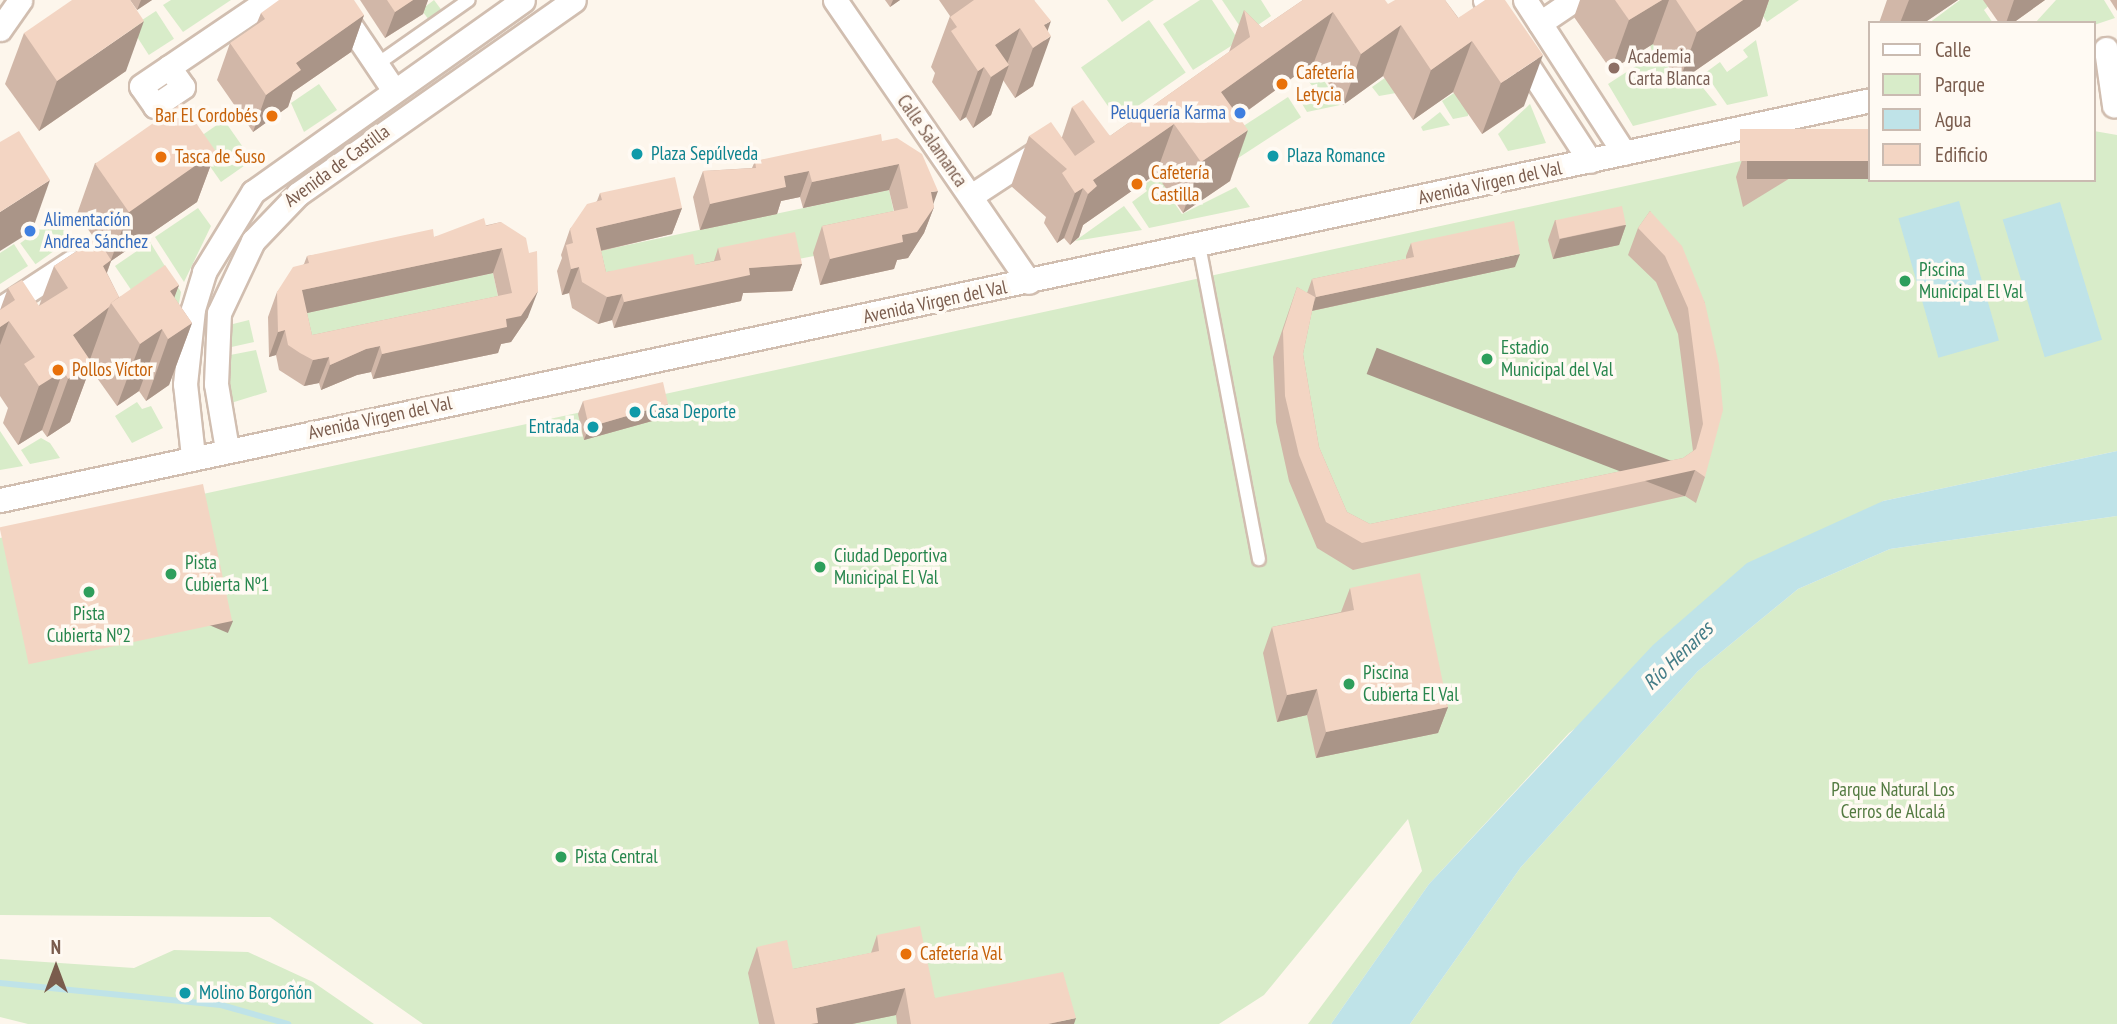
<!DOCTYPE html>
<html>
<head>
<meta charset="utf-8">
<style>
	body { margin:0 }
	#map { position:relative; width:2117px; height:1024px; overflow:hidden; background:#fdf6ec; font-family:"PT Sans Narrow",sans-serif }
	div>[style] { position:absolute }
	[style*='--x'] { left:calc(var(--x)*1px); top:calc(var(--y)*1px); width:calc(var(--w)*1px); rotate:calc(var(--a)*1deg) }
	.green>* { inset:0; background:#d8ecc9; transform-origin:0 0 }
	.water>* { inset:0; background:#bfe3e8; transform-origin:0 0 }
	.stream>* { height:6px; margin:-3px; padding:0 3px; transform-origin:3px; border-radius:3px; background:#bfe3e8 }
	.roads { filter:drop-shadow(2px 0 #d1beb0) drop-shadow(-2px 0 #d1beb0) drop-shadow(0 2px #d1beb0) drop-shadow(0 -2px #d1beb0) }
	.lane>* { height:12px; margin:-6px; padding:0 6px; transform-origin:6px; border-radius:6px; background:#fff }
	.street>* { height:23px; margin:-11.5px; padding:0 11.5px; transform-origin:11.5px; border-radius:11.5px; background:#fff }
	.wall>* { inset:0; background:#d1b7a8 }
	.shaded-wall>* { inset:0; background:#aa9588; transform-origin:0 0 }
	.building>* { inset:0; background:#f3d5c3; transform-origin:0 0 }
	.dots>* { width:19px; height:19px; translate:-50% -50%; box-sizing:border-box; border:4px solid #fffaf3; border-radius:50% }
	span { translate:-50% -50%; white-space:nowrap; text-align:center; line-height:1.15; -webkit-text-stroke:7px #fffaf3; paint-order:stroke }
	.education-label { font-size:19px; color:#785e54 }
	.left { translate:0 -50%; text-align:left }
	.food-label { font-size:19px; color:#c56008 }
	.right { translate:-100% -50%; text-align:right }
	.shop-label { font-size:19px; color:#366cbe }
	.street-label { font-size:19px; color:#7a5c4d }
	.culture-label { font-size:19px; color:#0d838f }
	.leisure-label { font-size:19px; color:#27864d }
	.park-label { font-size:19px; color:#537a41 }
	.water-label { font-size:21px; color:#437c86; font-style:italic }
	.legend { position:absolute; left:1868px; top:21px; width:228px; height:161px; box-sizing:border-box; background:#fffaf3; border:2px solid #cabbb1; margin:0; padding:9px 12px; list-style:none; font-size:21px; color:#7a5c4d }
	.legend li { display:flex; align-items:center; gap:14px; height:35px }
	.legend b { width:35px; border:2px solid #cabbb1 }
	.north { position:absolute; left:21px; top:933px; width:70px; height:70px; -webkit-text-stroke:5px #fffaf3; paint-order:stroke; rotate:0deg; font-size:19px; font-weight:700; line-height:28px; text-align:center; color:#7a5c4d }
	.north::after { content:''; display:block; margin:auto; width:24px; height:32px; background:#7a5c4d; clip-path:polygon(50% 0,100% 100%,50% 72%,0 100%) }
</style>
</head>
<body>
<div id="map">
	<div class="green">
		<div style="clip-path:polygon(171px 0,231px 0,183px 32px,163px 5px)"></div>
		<div style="left:434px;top:0;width:15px;height:16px;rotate:53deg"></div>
		<div style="clip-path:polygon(1107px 0,1154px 0,1122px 22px)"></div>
		<div style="clip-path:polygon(1200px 0,1212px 0,1239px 41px,1193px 70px,1163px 24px)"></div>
		<div style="clip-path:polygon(1222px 0,1261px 0,1271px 16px,1245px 34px)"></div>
		<div style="clip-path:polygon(1752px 0,1799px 0,1767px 22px)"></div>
		<div style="clip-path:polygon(1960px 0,1995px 0,1984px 10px,1993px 23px,1929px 23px)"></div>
		<div style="clip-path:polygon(2056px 0,2104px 0,2115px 18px,2094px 25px,2035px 23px)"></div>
		<div style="left:156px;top:11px;width:33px;height:30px;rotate:57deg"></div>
		<div style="left:1149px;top:20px;width:64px;height:83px;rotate:55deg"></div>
		<div style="clip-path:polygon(1665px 34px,1675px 48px,1663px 58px,1678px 83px,1695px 78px,1717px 105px,1633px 126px,1608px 84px,1653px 55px,1650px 45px)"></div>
		<div style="clip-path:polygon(1756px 40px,1768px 96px,1727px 105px,1705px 73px,1720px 62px,1727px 72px,1748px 57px,1743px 50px)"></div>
		<div style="clip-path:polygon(1329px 55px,1339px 67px,1323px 79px,1340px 105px,1307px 112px,1298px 97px,1313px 87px,1302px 73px)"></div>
		<div style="clip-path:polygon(1399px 68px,1396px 93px,1379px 96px,1372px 87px)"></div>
		<div style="clip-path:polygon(1469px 83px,1468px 116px,1453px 119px,1442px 101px)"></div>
		<div style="clip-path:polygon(319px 84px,337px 110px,304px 132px,291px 103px)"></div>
		<div style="left:1288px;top:97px;width:24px;height:86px;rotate:57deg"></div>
		<div style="clip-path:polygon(1530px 104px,1546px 143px,1508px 151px,1498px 134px)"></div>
		<div style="clip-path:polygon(1440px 112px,1450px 125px,1423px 131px,1421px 127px)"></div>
		<div style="left:224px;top:120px;width:49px;height:38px;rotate:55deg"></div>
		<div style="clip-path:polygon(2094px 131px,2117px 135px,2117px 451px,1883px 501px,1569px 733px,1429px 884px,1331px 1024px,1308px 1024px,1422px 871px,1408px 819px,1264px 995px,1219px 1024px,423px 1024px,270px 917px,0 915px,0 538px,1870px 133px,1870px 180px,2094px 180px)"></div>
		<div style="clip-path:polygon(1168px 170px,1182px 180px,1166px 191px,1182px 214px,1236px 187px,1250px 207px,1149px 228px,1132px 202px,1147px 191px,1143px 185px)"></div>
		<div style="clip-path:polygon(889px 190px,896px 222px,814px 256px,596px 298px,587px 259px,599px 251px)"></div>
		<div style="clip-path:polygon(1124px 206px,1142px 230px,1075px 241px)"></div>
		<div style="clip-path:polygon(198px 208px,211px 226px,184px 282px,155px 237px)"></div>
		<div style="left:55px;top:218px;width:26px;height:43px;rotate:54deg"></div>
		<div style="clip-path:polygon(150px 242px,181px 292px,171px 349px,115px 266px)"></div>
		<div style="clip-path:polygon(14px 244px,28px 266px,0 284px,0 253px)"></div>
		<div style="clip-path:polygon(493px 273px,500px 306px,315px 358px,306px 313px)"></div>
		<div style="clip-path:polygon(249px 320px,254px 342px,227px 348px,229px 325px)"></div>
		<div style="clip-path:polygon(256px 350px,267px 392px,231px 403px,225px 356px)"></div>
		<div style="clip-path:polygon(137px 402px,142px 409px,151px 406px,163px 428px,132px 443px,115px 416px)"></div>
		<div style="clip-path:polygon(0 431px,23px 466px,0 470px)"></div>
		<div style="clip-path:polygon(41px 438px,50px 443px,60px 458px,30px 464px,21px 450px)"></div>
		<div style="clip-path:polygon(2117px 516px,2117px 1024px,1410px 1024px,1521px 867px,1698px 671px,1798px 589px,1890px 549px)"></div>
		<div style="clip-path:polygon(174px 950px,248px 952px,313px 982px,374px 1024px,28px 1024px,0 1017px,0 959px,134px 968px)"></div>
	</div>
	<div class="water">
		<div style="left:1959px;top:201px;width:145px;height:63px;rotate:74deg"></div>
		<div style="left:2060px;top:202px;width:144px;height:60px;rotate:73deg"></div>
		<div style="clip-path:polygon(2117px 451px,2117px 516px,1890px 549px,1798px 589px,1698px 671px,1521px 867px,1410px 1024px,1331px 1024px,1429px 884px,1653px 645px,1747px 563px,1883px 501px)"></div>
	</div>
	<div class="stream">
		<div style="--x:0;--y:983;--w:222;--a:5.7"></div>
		<div style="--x:221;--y:1005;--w:70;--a:15.8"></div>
	</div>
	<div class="roads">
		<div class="lane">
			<div style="--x:376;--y:65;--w:113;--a:-35"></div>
			<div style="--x:1199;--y:245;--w:320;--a:79.2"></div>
		</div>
		<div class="street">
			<div style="--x:333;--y:0;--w:107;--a:56"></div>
			<div style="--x:835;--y:0;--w:342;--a:55.5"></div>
			<div style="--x:1485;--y:0;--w:192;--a:56.9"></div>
			<div style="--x:1525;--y:0;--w:182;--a:57.1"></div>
			<div style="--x:1540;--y:23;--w:41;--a:-34.1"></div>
			<div style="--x:0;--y:29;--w:35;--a:-55"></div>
			<div style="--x:2106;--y:49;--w:57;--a:81.9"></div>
			<div style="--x:169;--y:67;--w:24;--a:55"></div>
			<div style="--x:183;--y:87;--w:34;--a:146"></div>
			<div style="--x:155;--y:106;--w:24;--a:-125"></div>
			<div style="--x:141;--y:86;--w:153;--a:-34.1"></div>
			<div style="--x:971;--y:196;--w:87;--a:-33.3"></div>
			<div style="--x:0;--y:309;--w:86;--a:-33.1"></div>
			<div style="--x:227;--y:449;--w:66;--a:-99.6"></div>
			<div style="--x:216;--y:384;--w:71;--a:-87.6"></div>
			<div style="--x:219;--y:313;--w:80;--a:-64.7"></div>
			<div style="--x:253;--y:241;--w:65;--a:-46.2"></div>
			<div style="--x:298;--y:194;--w:337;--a:-35.1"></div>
			<div style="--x:193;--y:456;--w:72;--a:-96.3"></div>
			<div style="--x:185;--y:384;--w:75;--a:-83.9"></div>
			<div style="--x:193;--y:309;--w:39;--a:-73"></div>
			<div style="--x:204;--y:272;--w:94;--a:-58.5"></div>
			<div style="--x:253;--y:192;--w:331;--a:-35.4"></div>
			<div style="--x:0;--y:500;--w:1912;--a:-12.07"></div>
		</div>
	</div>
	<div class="wall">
		<div style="clip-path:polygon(130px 0,152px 0,137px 10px)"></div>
		<div style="clip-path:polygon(360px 0,428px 0,423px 14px,385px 38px)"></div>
		<div style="clip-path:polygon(885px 0,900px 0,890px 7px)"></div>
		<div style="clip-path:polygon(939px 0,1034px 0,1048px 30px,1033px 86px,1015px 98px,1003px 80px,991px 115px,973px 128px,966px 117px,960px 121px,932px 82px,935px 73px,931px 67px,950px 16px)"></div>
		<div style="clip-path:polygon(1303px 0,1388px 4px,1445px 0,1524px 106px,1482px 134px,1453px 92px,1413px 120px,1383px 76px,1343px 105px,1314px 62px,1239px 117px,1230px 181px,1183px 213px,1156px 174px,1083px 225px,1079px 237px,1070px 245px,1064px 238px,1057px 243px,1044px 223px,1046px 217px,1011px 186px,1029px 136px,1062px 137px,1072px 107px,1110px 136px,1229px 52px,1244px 10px,1262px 28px)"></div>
		<div style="clip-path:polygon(1580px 0,1769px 0,1760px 26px,1679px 82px,1653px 44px,1611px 70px,1574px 17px)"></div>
		<div style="clip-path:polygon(1887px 0,1958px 0,1924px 23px,1879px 23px)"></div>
		<div style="clip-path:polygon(1983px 0,2045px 0,2013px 23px,1999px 23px)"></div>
		<div style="clip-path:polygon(2110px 0,2117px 0,2117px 11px)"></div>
		<div style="clip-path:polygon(261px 13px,364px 15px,351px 52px,293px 92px,288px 107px,253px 132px,217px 80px,230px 43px,256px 25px)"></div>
		<div style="clip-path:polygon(24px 33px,126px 71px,39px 131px,5px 84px)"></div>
		<div style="clip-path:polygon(1870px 129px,1743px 207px,1736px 177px,1743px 157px)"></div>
		<div style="clip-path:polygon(882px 141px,933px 204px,934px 207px,924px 233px,916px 245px,908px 258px,897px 260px,894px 269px,820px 285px,813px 253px,822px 226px,894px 211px,889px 190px,803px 208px,800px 197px,781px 201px,777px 214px,700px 230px,693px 197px,703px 171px,752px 168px,755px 161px)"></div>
		<div style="clip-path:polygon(216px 151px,197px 202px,111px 261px,107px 273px,119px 297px,179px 285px,174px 297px,192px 323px,169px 385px,146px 401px,139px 391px,117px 406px,90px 368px,70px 422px,47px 437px,42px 430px,18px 445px,3px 423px,8px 408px,0 396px,0 310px,8px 288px,39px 306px,54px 266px,95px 239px,77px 214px,95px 163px)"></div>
		<div style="clip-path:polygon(600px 193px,682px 208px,672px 234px,601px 251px,606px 272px,695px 265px,714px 261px,718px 248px,802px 264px,792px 291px,743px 293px,741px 301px,614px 328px,612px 320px,598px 324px,572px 308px,569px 293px,562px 295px,557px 271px,562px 258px,561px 255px,570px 229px,597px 201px)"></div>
		<div style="clip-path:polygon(1650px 211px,1705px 303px,1705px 477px,1696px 503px,1685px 496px,1353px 570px,1317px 548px,1289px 481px,1276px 422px,1273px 357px,1297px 287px,1307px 293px,1312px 279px,1406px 259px,1406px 256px,1411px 243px,1515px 267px,1312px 311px,1303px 354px,1319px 447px,1347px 512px,1370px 524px,1683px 458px,1693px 451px,1678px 334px,1656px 282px,1628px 255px,1638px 228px)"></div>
		<div style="clip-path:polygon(1555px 220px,1626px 225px,1619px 245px,1553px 259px,1548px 240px)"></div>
		<div style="clip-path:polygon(evenodd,501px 222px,528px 317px,511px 342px,501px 344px,498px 353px,373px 379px,371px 372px,357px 375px,321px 390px,319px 383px,304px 386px,279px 370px,276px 355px,269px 357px,268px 317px,277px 292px,304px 264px,307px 256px,434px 237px,501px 222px,493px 273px,498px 296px,312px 335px,307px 313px,493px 273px)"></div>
		<div style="clip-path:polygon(583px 401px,663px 418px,584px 440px,578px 414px)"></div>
		<div style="clip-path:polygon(1350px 588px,1448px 707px,1438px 733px,1316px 758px,1307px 715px,1277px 722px,1263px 653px,1272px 627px,1341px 612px)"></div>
		<div style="clip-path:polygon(877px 935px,935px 998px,1074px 1024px,897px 1024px,896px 1015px,852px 1024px,759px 1024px,748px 973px,757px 947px,793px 969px,871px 953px)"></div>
	</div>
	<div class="shaded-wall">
		<div style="clip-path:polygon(141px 0,152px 0,137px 10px)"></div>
		<div style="clip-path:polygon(413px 0,428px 0,423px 14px,385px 38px,395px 12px)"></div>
		<div style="clip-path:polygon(893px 0,900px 0,890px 7px)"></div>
		<div style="clip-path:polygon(1662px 0,1669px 0,1653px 44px,1611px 70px,1629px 20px)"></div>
		<div style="clip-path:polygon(1743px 0,1769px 0,1760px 26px,1679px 82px,1697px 32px)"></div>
		<div style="clip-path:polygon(1909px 0,1958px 0,1924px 23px,1900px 23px)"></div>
		<div style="clip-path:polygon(2014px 0,2045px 0,2013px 23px,2006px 23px)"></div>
		<div style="clip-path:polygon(1333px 12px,1314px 62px,1203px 143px,1221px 92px)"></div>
		<div style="clip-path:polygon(364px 15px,351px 52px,293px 92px,288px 107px,253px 132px,266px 95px,296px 63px)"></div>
		<div style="clip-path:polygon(144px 21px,126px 71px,39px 131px,57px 81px)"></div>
		<div style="clip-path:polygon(1051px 21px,1044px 41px,1051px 36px,1033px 86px,1015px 98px,1033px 48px,1044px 25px)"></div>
		<div style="clip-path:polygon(1401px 25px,1383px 76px,1343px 105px,1361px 54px)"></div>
		<div style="clip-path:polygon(1020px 28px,1006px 67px,1009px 65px,991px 115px,973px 128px,991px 77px,995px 45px)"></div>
		<div style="clip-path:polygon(1472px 41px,1453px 92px,1413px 120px,1431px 70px)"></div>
		<div style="clip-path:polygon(1543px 55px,1524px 106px,1482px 134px,1501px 83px)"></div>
		<div style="clip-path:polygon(984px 67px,966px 117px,960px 121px,978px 71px)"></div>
		<div style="clip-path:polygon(1174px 124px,1156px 174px,1083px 225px,1079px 237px,1070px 245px,1093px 180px)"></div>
		<div style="clip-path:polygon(1248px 130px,1230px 181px,1183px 213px,1201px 162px)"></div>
		<div style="clip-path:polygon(216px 151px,197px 202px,111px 261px,90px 318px,103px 266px,111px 260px,129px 211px)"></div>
		<div style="left:1870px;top:161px;width:18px;height:123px;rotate:90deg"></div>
		<div style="clip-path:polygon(899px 164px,889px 190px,803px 208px,812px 182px)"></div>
		<div style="clip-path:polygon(809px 171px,800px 197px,781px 201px,777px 214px,700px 230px,710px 204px,784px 176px)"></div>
		<div style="clip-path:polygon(50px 180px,32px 231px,0 251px,0 212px)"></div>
		<div style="clip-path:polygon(1083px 188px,1064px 238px,1057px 243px,1075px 193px)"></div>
		<div style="clip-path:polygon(938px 191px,930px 213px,934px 207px,924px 233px,908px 258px,897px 260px,894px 269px,820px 285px,830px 259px,902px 235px,931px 192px)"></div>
		<div style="clip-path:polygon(682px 208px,672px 234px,586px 254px,596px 228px)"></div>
		<div style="clip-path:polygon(1626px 225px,1619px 245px,1553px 259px,1560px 239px)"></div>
		<div style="clip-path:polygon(502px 248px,493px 273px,293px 316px,302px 290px)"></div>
		<div style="clip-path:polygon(1520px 254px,1515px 267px,1311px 311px,1316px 297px)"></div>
		<div style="clip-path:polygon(802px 264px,792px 291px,743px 293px,741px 301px,614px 328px,624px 302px,749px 268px)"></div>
		<div style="clip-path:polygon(579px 267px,569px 293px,562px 295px,571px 269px)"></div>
		<div style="clip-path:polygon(179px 285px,139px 391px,117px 406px,140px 344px,170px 291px)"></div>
		<div style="clip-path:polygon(538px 291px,528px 317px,511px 342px,501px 344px,498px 353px,373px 379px,382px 354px,506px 319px)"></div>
		<div style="clip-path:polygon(622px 294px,612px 320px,598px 324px,607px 297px)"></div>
		<div style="clip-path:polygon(109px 307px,88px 365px,92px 363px,70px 422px,47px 437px,68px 379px,63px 371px,42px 430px,18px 445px,39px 386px,73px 335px)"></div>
		<div style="clip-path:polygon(9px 321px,0 345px,0 327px)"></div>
		<div style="clip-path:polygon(192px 323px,169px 385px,146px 401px,168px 339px)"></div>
		<div style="clip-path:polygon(285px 330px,276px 355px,269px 357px,278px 332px)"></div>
		<div style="clip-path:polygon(380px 346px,371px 372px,357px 375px,321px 390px,330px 365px,366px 349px)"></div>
		<div style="clip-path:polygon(329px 357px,319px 383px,304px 386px,313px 360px)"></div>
		<div style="clip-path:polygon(668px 404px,663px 418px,584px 440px,589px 427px)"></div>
		<div style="left:1695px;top:470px;width:28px;height:341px;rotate:111deg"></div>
		<div style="left:233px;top:621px;width:13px;height:238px;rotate:113deg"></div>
		<div style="clip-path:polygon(1317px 689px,1307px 715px,1277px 722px,1287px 695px)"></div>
		<div style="clip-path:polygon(1448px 707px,1438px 733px,1316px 758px,1326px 732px)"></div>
		<div style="clip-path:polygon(905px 988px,896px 1015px,852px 1024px,810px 1024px,816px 1008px)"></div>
		<div style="clip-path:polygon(1076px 1018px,1074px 1024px,1048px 1024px)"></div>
	</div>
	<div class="building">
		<div style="clip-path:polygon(72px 0,130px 0,144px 21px,57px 81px,24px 33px)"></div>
		<div style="clip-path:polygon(279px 0,354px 0,364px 15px,296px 63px,301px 70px,266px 95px,230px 43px,265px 19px,261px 13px)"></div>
		<div style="clip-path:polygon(387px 0,413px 0,395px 12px)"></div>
		<div style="clip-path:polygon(974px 0,1034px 0,1051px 21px,1044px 25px,1051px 36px,1033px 48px,1020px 28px,995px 45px,1009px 65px,991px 77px,984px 67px,978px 71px,951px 31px,957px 27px,950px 17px)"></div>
		<div style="clip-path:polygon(1303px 0,1385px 0,1388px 4px,1395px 0,1445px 0,1458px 18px,1485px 0,1505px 0,1543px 55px,1501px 83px,1472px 41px,1431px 70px,1401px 25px,1361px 54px,1333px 12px,1221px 92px,1248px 130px,1201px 162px,1174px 124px,1093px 180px,1097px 186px,1088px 194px,1083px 188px,1075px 193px,1062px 173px,1067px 169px,1029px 136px,1051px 122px,1075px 156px,1095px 142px,1072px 107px,1083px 100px,1110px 136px,1250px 37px,1244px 10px,1262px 28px)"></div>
		<div style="clip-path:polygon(1615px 0,1662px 0,1629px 20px)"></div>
		<div style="clip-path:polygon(1676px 0,1743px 0,1697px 32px)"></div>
		<div style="left:182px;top:103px;width:59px;height:106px;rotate:55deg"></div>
		<div style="left:1870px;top:129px;width:32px;height:130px;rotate:90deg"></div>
		<div style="clip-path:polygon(19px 131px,50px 180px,0 212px,0 142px)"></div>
		<div style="clip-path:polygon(881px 134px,882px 141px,897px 138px,922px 154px,938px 191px,931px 192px,934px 207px,926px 219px,917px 232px,902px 235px,903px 242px,830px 259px,822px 226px,908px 208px,899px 164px,812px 182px,809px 171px,784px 176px,786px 187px,710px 204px,703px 171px,756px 168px,755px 161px)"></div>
		<div style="clip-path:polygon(675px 177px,682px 208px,596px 228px,606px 272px,693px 254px,695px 265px,721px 260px,718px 248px,795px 232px,802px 264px,749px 268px,750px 275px,624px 302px,622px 294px,607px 297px,582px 282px,579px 267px,571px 269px,566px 245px,573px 243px,570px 229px,587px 204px,602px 200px,600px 193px)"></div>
		<div style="left:1622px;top:206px;width:19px;height:68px;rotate:78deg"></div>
		<div style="clip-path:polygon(1650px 211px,1682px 246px,1705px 303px,1719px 365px,1723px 410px,1705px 477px,1695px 470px,1362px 543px,1326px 522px,1299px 455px,1285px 396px,1283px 331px,1297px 287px,1315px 297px,1303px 354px,1319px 447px,1347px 512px,1370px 524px,1683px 458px,1696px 449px,1703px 424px,1688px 308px,1665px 256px,1638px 228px)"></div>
		<div style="clip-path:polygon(evenodd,484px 218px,486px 226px,501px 222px,526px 238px,529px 253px,537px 251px,538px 291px,521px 316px,506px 319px,507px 327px,382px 354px,380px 346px,366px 349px,330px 365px,329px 357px,313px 360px,300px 353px,288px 345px,285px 330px,278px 332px,277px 292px,293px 267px,309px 263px,307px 256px,433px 229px,434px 237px,484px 218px,502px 248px,512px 293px,312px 335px,302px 290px,502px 248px)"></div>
		<div style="clip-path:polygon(1514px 221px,1520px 254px,1316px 297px,1312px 279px,1414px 257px,1411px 243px)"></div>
		<div style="clip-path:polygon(97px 238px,111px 260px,103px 266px,119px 297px,111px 303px,109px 307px,73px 335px,92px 363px,68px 379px,63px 371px,39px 386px,24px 364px,35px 357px,9px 321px,0 327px,0 310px,15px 300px,8px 288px,22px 280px,39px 306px,68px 288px,54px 266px)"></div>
		<div style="clip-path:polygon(165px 265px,179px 285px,170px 291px,192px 323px,168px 339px,162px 329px,140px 344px,111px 303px)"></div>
		<div style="clip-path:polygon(663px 382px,668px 404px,589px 427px,583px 401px)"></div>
		<div style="left:203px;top:484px;width:140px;height:208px;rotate:78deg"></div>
		<div style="clip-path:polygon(1420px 573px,1448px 707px,1326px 732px,1317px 689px,1287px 695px,1272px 627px,1354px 610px,1350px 588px)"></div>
		<div style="clip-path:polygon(920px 926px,935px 998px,1063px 972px,1076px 1018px,1048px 1024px,911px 1024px,905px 988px,816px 1008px,818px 1023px,811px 1024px,775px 1024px,757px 947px,787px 940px,793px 969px,879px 951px,877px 935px)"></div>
	</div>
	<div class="dots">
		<div style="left:1614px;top:68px;background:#8d6e63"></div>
		<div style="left:1282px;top:84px;background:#e8710a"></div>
		<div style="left:1240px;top:113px;background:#3f7fe0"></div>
		<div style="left:272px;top:116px;background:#e8710a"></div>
		<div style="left:637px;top:154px;background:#0f9aa8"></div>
		<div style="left:1273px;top:156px;background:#0f9aa8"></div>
		<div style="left:161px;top:157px;background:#e8710a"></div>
		<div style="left:1137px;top:184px;background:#e8710a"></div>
		<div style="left:30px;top:231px;background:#3f7fe0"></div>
		<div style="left:1905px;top:281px;background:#2e9e5b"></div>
		<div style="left:1487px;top:359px;background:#2e9e5b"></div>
		<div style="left:58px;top:370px;background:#e8710a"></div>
		<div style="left:635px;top:412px;background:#0f9aa8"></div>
		<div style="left:593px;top:427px;background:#0f9aa8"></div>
		<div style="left:820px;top:567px;background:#2e9e5b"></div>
		<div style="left:171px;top:574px;background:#2e9e5b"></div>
		<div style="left:89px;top:592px;background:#2e9e5b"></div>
		<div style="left:1349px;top:684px;background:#2e9e5b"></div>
		<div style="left:561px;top:857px;background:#2e9e5b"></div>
		<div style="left:906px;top:954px;background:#e8710a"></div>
		<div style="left:185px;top:993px;background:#0f9aa8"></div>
	</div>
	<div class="education-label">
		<span class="left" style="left:1628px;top:68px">Academia<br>Carta Blanca</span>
	</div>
	<div class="food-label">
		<span class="left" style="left:1296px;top:84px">Cafetería<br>Letycia</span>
		<span class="right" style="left:258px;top:116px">Bar El Cordobés</span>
		<span class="left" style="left:175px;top:157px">Tasca de Suso</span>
		<span class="left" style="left:1151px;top:184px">Cafetería<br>Castilla</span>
		<span class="left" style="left:72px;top:370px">Pollos Víctor</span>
		<span class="left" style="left:920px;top:954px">Cafetería Val</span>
	</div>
	<div class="shop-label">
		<span class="right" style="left:1226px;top:113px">Peluquería Karma</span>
		<span class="left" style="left:44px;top:231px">Alimentación<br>Andrea Sánchez</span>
	</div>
	<div class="street-label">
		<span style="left:932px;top:141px;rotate:55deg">Calle Salamanca</span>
		<span style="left:337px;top:166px;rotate:-36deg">Avenida de Castilla</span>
		<span style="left:1490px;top:183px;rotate:-12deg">Avenida Virgen del Val</span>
		<span style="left:935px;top:302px;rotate:-12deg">Avenida Virgen del Val</span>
		<span style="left:380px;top:418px;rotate:-12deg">Avenida Virgen del Val</span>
	</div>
	<div class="culture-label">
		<span class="left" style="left:651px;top:154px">Plaza Sepúlveda</span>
		<span class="left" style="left:1287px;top:156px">Plaza Romance</span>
		<span class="left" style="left:649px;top:412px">Casa Deporte</span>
		<span class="right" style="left:579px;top:427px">Entrada</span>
		<span class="left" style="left:199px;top:993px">Molino Borgoñón</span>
	</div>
	<div class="leisure-label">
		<span class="left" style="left:1919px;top:281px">Piscina<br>Municipal El Val</span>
		<span class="left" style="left:1501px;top:359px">Estadio<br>Municipal del Val</span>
		<span class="left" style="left:834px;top:567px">Ciudad Deportiva<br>Municipal El Val</span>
		<span class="left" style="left:185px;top:574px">Pista<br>Cubierta Nº1</span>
		<span style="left:89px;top:625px">Pista<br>Cubierta Nº2</span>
		<span class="left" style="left:1363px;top:684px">Piscina<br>Cubierta El Val</span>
		<span class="left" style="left:575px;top:857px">Pista Central</span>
	</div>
	<div class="park-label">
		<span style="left:1893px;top:801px">Parque Natural Los<br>Cerros de Alcalá</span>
	</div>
	<div class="water-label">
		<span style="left:1678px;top:656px;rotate:-44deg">Río Henares</span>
	</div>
	<ul class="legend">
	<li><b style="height:9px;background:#fff"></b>Calle</li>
	<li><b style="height:19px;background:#d8ecc9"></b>Parque</li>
	<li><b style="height:19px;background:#bfe3e8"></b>Agua</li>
	<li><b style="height:19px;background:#f3d5c3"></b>Edificio</li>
	</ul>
	<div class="north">N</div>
</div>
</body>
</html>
